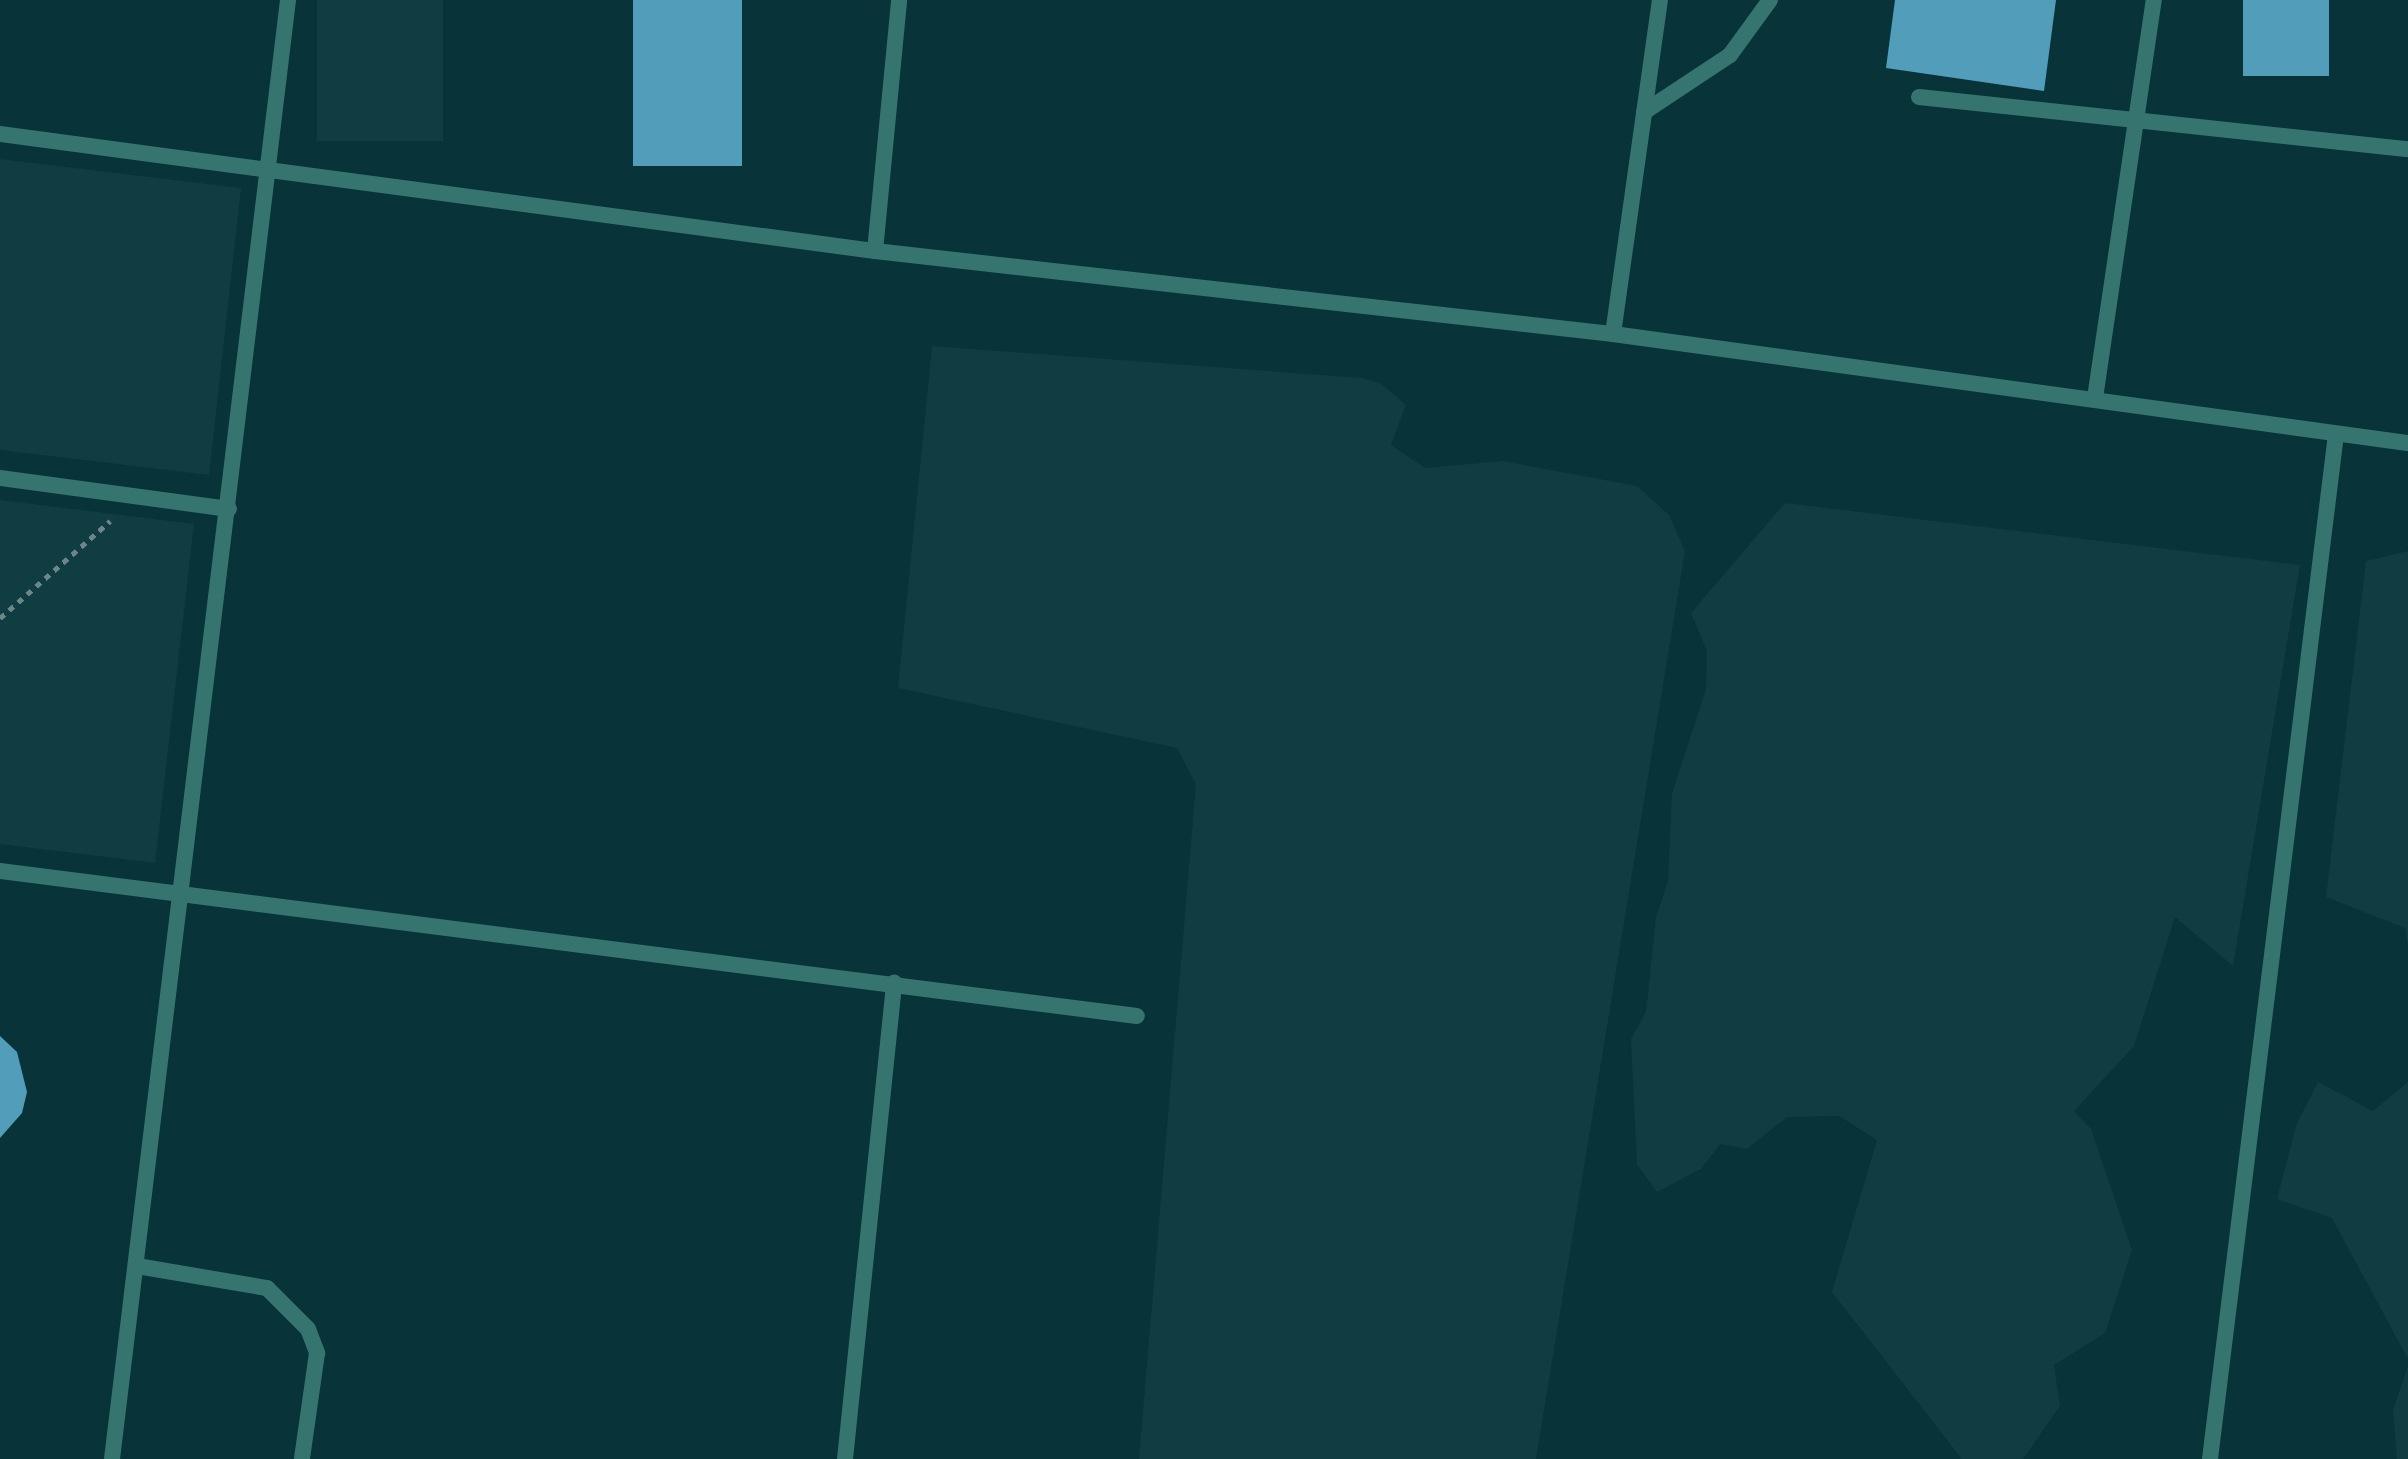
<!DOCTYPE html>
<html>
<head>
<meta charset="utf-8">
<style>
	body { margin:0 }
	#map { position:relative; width:2408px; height:1459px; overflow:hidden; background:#052529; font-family:"Noto Serif",serif }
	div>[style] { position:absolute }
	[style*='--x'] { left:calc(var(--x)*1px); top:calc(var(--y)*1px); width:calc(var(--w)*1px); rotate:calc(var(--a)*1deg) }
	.built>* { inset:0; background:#083338; transform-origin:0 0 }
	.green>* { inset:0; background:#103d42; transform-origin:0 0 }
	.building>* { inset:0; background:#529dba; transform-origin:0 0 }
	.path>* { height:5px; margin-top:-2.5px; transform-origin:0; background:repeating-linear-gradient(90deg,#6e8689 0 6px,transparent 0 12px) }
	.lane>* { height:16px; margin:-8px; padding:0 8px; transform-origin:8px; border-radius:8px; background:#36756f }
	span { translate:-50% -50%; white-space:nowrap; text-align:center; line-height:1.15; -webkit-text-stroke:8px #020c0d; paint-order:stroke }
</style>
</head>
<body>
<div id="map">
	<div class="built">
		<div style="left:0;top:0;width:2408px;height:1459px"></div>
	</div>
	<div class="green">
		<div style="left:317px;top:0;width:126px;height:141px"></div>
		<div style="clip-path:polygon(0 159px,241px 188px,209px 475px,0 450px)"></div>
		<div style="clip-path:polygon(932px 346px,1361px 378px,1380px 383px,1406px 405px,1391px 445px,1425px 468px,1503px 461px,1637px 486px,1669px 515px,1685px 551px,1536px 1459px,1139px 1459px,1196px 784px,1177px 748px,898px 688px)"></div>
		<div style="clip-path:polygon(0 500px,194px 524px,155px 863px,0 844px)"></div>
		<div style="clip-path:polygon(1785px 503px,2300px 565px,2233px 966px,2175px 917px,2134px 1046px,2074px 1111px,2091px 1129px,2132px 1250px,2105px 1333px,2054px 1365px,2060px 1406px,2023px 1459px,1962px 1459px,1832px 1292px,1877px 1140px,1839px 1116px,1787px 1117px,1747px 1149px,1720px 1144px,1701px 1169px,1657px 1192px,1637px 1165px,1631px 1039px,1646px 1012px,1656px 917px,1668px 881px,1672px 794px,1706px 689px,1707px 651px,1691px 613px)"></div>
		<div style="clip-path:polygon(2408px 551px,2408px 945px,2405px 928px,2326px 897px,2366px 561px)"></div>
		<div style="clip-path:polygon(2318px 1082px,2373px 1111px,2408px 1082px,2408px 1359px,2332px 1218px,2277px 1199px,2297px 1123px)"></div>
		<div style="clip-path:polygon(2408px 1366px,2408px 1459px,2397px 1459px,2393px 1410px)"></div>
	</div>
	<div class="building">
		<div style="left:633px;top:0;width:109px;height:166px"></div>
		<div style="clip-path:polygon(1895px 0,2056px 0,2044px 91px,1886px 68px)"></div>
		<div style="left:2243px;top:0;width:86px;height:76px"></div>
		<div style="clip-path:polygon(0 1036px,17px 1052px,27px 1092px,22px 1113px,0 1138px)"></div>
	</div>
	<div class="path">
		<div style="--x:0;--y:618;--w:147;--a:-41.4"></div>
	</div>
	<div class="lane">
		<div style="--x:1919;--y:97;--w:492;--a:6.1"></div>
		<div style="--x:1644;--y:112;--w:103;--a:-33.5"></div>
		<div style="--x:1730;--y:55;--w:68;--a:-54"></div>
		<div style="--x:0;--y:134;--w:883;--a:7.62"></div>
		<div style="--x:875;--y:251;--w:743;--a:6.42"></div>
		<div style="--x:1613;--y:334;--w:802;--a:7.81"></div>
		<div style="--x:875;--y:251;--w:252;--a:-84.5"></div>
		<div style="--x:1613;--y:334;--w:337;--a:-82"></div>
		<div style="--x:2095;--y:398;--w:402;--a:-81.6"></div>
		<div style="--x:0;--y:478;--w:231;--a:7.7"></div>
		<div style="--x:0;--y:871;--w:1146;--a:7.27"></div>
		<div style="--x:137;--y:1266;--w:132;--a:9.6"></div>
		<div style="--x:267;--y:1288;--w:58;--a:45"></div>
		<div style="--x:308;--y:1329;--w:26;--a:69"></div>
		<div style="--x:317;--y:1353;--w:107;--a:98.1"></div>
		<div style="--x:112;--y:1459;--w:1470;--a:-83.12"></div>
		<div style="--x:845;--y:1459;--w:479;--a:-84.1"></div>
		<div style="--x:2210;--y:1459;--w:1032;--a:-82.99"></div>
	</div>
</div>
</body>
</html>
